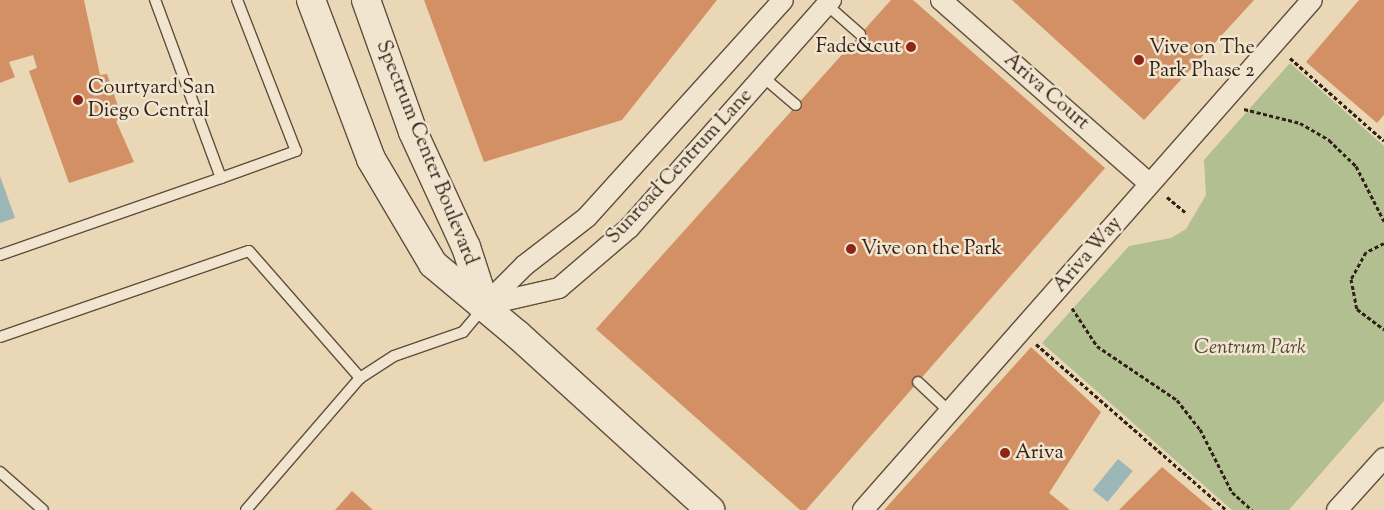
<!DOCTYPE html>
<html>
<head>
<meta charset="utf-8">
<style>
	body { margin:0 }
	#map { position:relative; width:1384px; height:510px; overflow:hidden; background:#e9d7b5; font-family:"Sorts Mill Goudy",serif }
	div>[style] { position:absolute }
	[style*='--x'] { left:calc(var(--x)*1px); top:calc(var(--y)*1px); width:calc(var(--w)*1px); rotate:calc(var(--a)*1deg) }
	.green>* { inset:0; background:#b2bf91 }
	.water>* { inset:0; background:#9cb7b8; transform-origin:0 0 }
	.building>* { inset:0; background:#d29064 }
	.path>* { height:3px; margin-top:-1.5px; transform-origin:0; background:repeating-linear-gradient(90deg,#332118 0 4px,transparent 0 6.5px) }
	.roads { filter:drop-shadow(1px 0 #604e3f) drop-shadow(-1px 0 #604e3f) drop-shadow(0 1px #604e3f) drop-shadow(0 -1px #604e3f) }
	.lane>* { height:10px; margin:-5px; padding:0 5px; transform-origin:5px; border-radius:5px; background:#f1e5cf }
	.street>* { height:20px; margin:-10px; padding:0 10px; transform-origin:10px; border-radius:10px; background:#f1e5cf }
	.secondary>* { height:28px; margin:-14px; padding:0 14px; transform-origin:14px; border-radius:14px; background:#f1e5cf }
	.dots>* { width:14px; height:14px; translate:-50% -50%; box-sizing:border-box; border:2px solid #f1e5cf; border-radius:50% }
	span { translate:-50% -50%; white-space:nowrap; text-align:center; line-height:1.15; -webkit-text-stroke:5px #f1e5cf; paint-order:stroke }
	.poi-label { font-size:20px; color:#332118 }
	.right { translate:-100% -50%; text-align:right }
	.left { translate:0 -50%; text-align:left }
	.street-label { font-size:20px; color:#332118 }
	.park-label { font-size:20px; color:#534836; font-style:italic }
</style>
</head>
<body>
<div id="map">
	<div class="green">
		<div style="clip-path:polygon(1290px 63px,1384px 146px,1384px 401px,1289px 510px,1232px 510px,1042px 343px,1129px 246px,1171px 238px,1186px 229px,1206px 195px,1204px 160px)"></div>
	</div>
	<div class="water">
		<div style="clip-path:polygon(0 176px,15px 218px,0 223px)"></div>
		<div style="left:1118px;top:459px;width:19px;height:40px;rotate:39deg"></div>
	</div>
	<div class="building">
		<div style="clip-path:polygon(0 0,84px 0,100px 75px,107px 74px,122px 118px,116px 121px,134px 162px,69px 183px,29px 71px,37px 68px,33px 55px,9px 62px,15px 77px,0 83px)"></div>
		<div style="clip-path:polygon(424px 0,717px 0,622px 120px,484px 162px)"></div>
		<div style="clip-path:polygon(891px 0,913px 0,1105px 168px,806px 510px,800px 510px,596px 329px)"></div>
		<div style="clip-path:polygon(1012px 0,1254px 0,1144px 120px)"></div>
		<div style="clip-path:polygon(1359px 0,1384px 0,1384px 115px,1377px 123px,1306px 62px)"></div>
		<div style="clip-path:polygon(1031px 347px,1101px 412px,1049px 493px,1070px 510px,884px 510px)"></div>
		<div style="clip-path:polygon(1162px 467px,1213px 510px,1119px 510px)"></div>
		<div style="clip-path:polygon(352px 491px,373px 510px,335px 510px)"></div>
	</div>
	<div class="path">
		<div style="--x:1290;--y:58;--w:125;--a:41.4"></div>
		<div style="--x:1244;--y:109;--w:58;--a:14"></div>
		<div style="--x:1300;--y:123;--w:34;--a:30"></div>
		<div style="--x:1329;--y:140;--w:37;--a:44"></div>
		<div style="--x:1356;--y:166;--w:62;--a:63"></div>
		<div style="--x:1167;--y:197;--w:26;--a:40"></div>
		<div style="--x:1384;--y:243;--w:20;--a:153"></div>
		<div style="--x:1366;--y:252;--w:31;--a:119"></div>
		<div style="--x:1351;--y:279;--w:31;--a:79"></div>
		<div style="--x:1357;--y:309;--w:34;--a:37"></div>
		<div style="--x:1072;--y:308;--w:45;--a:56.7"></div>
		<div style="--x:1097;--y:346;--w:97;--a:34"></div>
		<div style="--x:1177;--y:400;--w:37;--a:52"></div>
		<div style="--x:1200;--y:429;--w:71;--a:63.1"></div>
		<div style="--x:1232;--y:492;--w:27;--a:42"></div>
		<div style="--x:1036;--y:344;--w:252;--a:41.1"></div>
	</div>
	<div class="roads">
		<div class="lane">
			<div style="--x:827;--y:5;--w:44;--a:41.3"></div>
			<div style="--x:763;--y:77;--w:43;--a:40.3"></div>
			<div style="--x:221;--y:178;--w:80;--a:-19.8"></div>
			<div style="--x:296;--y:151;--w:162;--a:-111.3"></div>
			<div style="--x:0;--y:255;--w:234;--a:-19.2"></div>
			<div style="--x:221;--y:178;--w:190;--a:-110.3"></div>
			<div style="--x:0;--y:337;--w:263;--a:-19.1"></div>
			<div style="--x:249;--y:251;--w:169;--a:48.8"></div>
			<div style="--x:918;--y:382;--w:44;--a:43.2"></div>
			<div style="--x:0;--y:472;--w:57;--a:41.5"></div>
			<div style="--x:246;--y:510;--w:174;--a:-49.2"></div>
			<div style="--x:360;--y:378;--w:40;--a:-32.9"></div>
			<div style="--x:394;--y:356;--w:73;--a:-19.2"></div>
			<div style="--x:463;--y:332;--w:31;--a:-50"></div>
		</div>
		<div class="street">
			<div style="--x:941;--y:0;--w:278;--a:41.4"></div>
			<div style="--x:485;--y:305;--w:76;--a:-12.9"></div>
			<div style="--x:559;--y:288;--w:92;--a:-40.6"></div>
			<div style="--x:629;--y:228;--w:305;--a:-48.5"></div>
			<div style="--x:485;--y:305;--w:57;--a:-45"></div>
			<div style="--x:525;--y:265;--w:78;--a:-37.7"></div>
			<div style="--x:587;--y:217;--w:292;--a:-47.9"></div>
			<div style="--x:863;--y:510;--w:679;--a:-48.64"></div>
			<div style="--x:1337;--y:510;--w:70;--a:-47.9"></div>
		</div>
		<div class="secondary">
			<div style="--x:311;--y:0;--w:170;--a:69.3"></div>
			<div style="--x:371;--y:159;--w:122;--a:59.4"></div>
			<div style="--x:433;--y:264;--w:111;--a:39.9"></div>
			<div style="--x:518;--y:335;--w:260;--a:42.3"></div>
			<div style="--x:366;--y:0;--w:140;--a:70.4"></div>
			<div style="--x:413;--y:132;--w:127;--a:65.3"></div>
			<div style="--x:466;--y:247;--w:61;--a:71.9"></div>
		</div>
	</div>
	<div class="dots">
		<div style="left:911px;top:47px;background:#8f2418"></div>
		<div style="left:1139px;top:60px;background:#8f2418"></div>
		<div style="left:78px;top:100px;background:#8f2418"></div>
		<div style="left:851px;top:249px;background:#8f2418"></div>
		<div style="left:1005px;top:453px;background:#8f2418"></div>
	</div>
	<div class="poi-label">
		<span class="right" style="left:901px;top:47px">Fade&amp;cut</span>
		<span class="left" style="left:1149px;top:60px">Vive on The<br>Park Phase 2</span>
		<span class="left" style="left:88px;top:100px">Courtyard San<br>Diego Central</span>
		<span class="left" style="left:861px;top:249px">Vive on the Park</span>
		<span class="left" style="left:1015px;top:453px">Ariva</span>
	</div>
	<div class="street-label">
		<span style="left:1046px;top:92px;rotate:41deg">Ariva Court</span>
		<span style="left:426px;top:153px;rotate:68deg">Spectrum Center Boulevard</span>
		<span style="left:680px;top:167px;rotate:-47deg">Sunroad Centrum Lane</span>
		<span style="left:1088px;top:255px;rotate:-49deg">Ariva Way</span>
	</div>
	<div class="park-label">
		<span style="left:1250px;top:348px">Centrum Park</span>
	</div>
</div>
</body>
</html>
